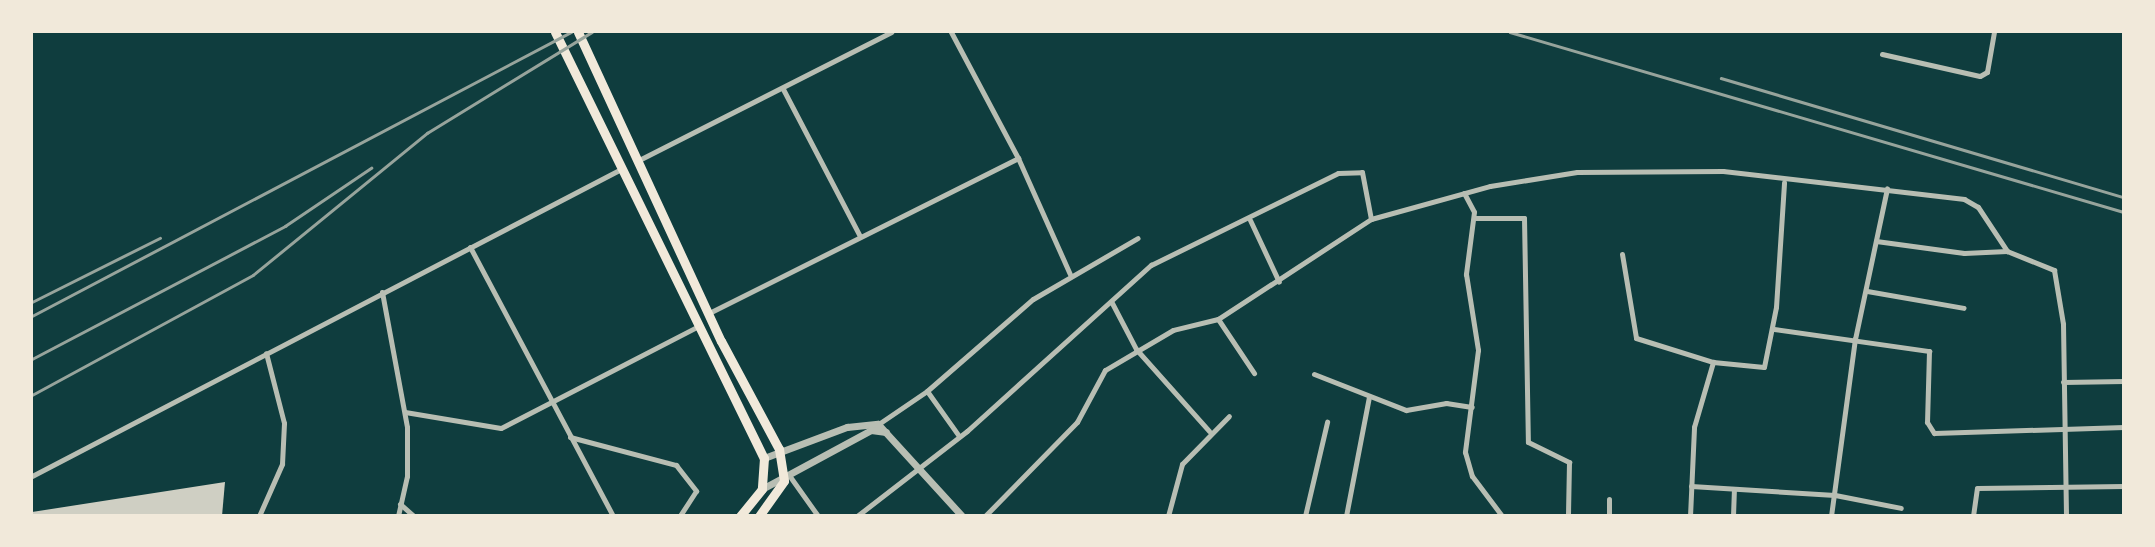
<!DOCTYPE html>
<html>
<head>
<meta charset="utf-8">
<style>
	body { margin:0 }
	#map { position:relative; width:2155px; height:547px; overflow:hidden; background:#0f3d3e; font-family:Quicksand,sans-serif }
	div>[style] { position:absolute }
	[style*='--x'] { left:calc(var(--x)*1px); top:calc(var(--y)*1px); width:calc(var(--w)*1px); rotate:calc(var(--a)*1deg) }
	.building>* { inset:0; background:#cfcfc3 }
	.minor>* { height:5px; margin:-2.5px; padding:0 2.5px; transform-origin:2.5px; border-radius:2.5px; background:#b8beb3 }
	.tertiary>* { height:7px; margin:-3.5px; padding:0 3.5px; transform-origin:3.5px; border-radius:3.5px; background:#b8beb3 }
	.primary>* { height:9px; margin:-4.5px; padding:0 4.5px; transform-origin:4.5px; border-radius:4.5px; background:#f1e9da }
	.rail>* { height:2.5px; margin:-1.25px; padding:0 1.25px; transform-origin:1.25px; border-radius:1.25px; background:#97a49c }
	span { translate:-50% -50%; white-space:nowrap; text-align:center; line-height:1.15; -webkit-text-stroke:5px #f1e9da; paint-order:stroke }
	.frame { position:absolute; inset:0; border:33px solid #f1e9da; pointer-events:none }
</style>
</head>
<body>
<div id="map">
	<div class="building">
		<div style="clip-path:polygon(225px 482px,222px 516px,32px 516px,32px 512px)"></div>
	</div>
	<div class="minor">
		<div style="--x:1882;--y:54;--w:100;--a:12.7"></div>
		<div style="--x:1980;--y:76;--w:8;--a:-30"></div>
		<div style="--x:1987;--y:72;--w:41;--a:-80.1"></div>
		<div style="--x:783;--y:89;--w:166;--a:62.4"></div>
		<div style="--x:1018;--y:158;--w:127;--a:65.9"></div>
		<div style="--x:639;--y:160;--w:283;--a:-26.9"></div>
		<div style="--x:1464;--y:193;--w:21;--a:62"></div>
		<div style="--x:1474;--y:212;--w:63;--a:97.4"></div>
		<div style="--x:1466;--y:274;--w:77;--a:81"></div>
		<div style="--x:1478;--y:350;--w:103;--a:97.3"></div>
		<div style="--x:1465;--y:452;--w:25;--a:74"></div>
		<div style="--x:1472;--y:476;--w:50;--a:53.1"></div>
		<div style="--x:1474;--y:218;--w:50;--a:0"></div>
		<div style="--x:1524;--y:218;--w:224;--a:89"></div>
		<div style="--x:1528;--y:442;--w:46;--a:26"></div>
		<div style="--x:1569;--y:462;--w:54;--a:91.1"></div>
		<div style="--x:1371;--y:219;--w:123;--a:-15.5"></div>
		<div style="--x:1490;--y:186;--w:88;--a:-9.1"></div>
		<div style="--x:1577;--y:172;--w:146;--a:-0.4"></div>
		<div style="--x:1723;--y:171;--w:243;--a:6.6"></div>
		<div style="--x:1964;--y:199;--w:16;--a:30"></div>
		<div style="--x:1978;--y:207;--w:53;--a:56.6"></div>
		<div style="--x:1250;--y:220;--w:68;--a:64.9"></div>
		<div style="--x:1876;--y:241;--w:89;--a:7.8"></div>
		<div style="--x:1964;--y:253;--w:43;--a:-2.7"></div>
		<div style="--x:2007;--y:251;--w:51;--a:22"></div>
		<div style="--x:2054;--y:270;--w:55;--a:80.5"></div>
		<div style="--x:2063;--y:324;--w:192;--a:89.1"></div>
		<div style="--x:470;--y:247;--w:305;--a:62"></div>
		<div style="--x:1622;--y:254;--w:85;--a:80.5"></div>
		<div style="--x:1636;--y:338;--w:81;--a:17.3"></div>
		<div style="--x:1713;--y:362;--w:51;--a:5.6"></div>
		<div style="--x:1764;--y:367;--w:61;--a:-78.7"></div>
		<div style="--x:1776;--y:307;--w:125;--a:-86.3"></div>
		<div style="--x:1867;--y:291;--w:98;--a:9.9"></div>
		<div style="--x:382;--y:292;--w:137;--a:79.5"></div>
		<div style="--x:407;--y:427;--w:49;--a:90"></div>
		<div style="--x:407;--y:476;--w:41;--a:102.7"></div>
		<div style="--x:1112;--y:303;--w:52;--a:62.4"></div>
		<div style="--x:1136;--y:349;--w:110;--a:48.3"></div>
		<div style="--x:709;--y:313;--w:346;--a:-26.6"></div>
		<div style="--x:1018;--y:158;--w:143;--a:-118"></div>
		<div style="--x:1218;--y:319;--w:65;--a:56.3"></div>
		<div style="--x:1774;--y:329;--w:157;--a:8.1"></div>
		<div style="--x:1929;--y:351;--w:71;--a:91.6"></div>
		<div style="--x:1927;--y:422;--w:13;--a:58"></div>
		<div style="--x:1934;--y:433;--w:190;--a:-1.8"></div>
		<div style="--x:1314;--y:374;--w:99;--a:21.4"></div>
		<div style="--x:1406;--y:410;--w:41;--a:-9.9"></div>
		<div style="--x:1446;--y:403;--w:26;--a:9"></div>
		<div style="--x:2063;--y:382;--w:61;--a:-0.9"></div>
		<div style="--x:927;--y:391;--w:55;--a:54.6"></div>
		<div style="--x:405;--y:412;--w:97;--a:9.5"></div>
		<div style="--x:501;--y:428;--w:220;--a:-27.3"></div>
		<div style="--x:877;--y:425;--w:60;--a:-34.2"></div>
		<div style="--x:927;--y:391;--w:140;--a:-41"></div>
		<div style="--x:1033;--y:299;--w:121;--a:-30.2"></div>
		<div style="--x:570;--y:437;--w:110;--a:14.8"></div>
		<div style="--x:676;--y:465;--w:33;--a:52"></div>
		<div style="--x:696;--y:491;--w:30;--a:123"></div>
		<div style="--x:32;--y:476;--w:666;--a:-27.53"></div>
		<div style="--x:791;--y:478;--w:47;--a:54.6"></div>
		<div style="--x:1691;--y:486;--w:144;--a:3.6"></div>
		<div style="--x:1835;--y:495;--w:67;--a:11.1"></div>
		<div style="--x:1609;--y:499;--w:17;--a:90"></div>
		<div style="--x:400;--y:504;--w:18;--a:41"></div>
		<div style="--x:259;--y:516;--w:57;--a:-66.1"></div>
		<div style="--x:282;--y:464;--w:41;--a:-87.2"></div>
		<div style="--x:284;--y:423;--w:72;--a:-104.4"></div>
		<div style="--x:857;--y:516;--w:139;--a:-37.7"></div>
		<div style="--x:967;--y:431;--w:248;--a:-42.1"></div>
		<div style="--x:1151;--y:265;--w:208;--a:-26.2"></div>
		<div style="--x:1338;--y:173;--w:24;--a:-2"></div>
		<div style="--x:1362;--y:172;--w:48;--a:79.2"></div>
		<div style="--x:1371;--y:219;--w:183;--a:146.8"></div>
		<div style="--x:1218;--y:319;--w:46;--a:166.3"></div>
		<div style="--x:1173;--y:330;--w:79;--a:149.5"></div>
		<div style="--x:1105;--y:370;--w:59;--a:118.3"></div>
		<div style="--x:1077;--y:422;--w:132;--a:134.4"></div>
		<div style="--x:1168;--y:516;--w:54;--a:-74.9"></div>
		<div style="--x:1182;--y:464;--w:67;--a:-45.6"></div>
		<div style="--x:1305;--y:516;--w:97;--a:-76.8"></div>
		<div style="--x:1346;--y:516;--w:122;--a:-79.1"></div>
		<div style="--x:1690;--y:516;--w:89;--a:-87.4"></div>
		<div style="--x:1694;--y:427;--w:68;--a:-73.7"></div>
		<div style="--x:1733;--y:516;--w:27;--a:-88"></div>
		<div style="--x:1831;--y:516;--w:179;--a:-82.3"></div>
		<div style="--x:1855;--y:339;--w:154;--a:-78"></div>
		<div style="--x:1973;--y:516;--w:28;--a:-82"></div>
		<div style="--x:1977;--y:488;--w:147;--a:-0.8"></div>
	</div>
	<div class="tertiary">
		<div style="--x:764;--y:458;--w:89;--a:-20.5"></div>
		<div style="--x:847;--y:427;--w:31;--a:-6"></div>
		<div style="--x:878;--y:424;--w:125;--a:47.6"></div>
		<div style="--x:762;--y:489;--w:124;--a:-28.4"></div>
		<div style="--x:871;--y:430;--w:15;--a:8"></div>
	</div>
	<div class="primary">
		<div style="--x:555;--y:32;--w:475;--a:63.9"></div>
		<div style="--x:764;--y:458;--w:31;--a:94"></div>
		<div style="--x:762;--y:489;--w:35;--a:129"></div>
		<div style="--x:578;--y:32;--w:340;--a:65.2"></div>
		<div style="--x:721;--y:341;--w:123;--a:61.8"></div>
		<div style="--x:779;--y:449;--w:32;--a:81"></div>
		<div style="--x:784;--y:481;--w:43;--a:125.5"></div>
	</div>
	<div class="rail">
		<div style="--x:1510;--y:32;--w:640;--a:16.34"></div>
		<div style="--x:1721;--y:78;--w:420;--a:16.5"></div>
		<div style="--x:32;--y:302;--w:143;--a:-26.6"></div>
		<div style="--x:32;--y:316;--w:609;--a:-27.78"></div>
		<div style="--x:32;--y:359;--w:286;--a:-27.7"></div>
		<div style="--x:285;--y:226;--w:104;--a:-34"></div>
		<div style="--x:32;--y:395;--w:251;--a:-28.5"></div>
		<div style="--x:253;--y:275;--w:225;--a:-39.2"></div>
		<div style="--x:427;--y:133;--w:193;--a:-31.5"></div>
	</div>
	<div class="frame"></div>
</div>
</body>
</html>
